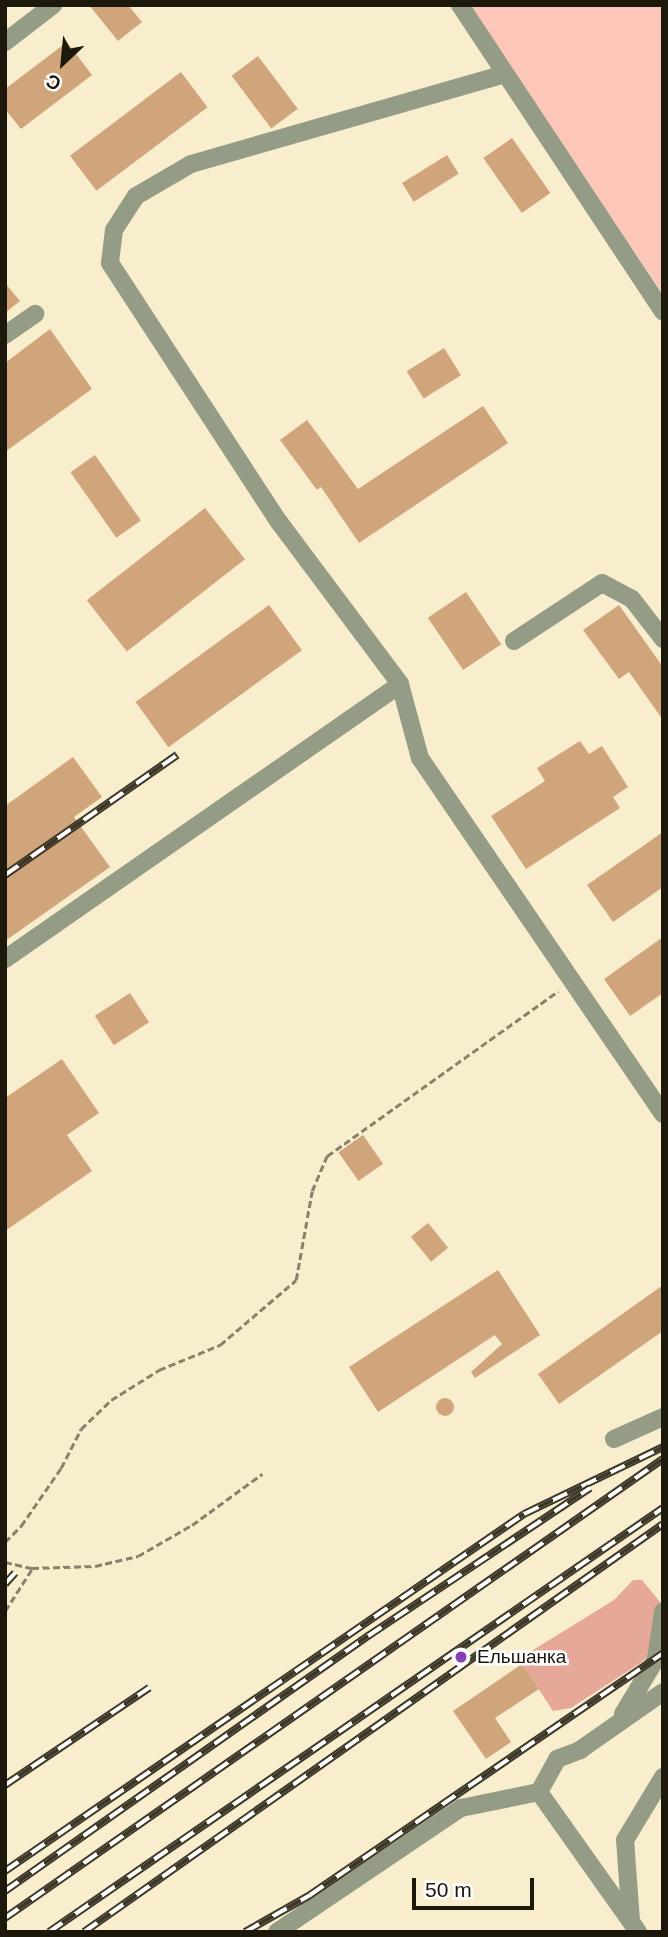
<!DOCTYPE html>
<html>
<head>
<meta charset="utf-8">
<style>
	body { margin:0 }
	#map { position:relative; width:668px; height:1937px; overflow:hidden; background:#f8eecd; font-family:Helvetica,sans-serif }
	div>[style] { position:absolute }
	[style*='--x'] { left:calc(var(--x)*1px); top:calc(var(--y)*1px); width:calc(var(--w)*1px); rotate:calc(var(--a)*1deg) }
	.green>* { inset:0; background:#fcc6b8 }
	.forest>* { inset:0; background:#e6a999 }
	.building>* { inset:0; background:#d1a57c; transform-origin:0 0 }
	.round { border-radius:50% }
	.path>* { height:2.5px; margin-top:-1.25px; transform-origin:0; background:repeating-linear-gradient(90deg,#88816b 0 7px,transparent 0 10.5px) }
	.minor>* { height:18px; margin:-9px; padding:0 9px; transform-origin:9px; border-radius:9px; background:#959c85 }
	.rail>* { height:8px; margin-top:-4px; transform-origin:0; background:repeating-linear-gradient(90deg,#fff 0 16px,#3c3728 0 32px); box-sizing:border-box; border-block:2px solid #3c3728 }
	.dots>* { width:19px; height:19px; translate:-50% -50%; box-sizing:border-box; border:4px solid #fff; border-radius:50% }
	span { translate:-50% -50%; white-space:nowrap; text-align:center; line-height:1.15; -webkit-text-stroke:5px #fff; paint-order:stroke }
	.poi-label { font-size:19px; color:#1c180c }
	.left { translate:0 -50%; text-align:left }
	.frame { position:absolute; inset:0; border:7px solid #1c180c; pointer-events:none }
	.north { position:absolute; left:28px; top:28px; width:70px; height:70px; -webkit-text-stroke:5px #fff; paint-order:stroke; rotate:206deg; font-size:19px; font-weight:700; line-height:28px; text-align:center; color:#1c180c }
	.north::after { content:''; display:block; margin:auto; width:24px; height:32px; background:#1c180c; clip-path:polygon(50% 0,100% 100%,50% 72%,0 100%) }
	.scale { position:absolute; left:412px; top:1878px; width:122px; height:32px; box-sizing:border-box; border:4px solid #1c180c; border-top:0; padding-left:9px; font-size:21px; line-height:24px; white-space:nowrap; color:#1c180c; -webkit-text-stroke:5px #fff; paint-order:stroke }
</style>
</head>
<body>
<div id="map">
	<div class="green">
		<div style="clip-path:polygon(469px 5px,663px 5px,663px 294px)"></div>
	</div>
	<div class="forest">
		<div style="clip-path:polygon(633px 1580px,642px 1580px,660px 1602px,654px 1649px,642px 1662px,571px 1708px,553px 1711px,522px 1664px,525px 1655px,614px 1600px)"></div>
	</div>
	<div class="building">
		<div style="clip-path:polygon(89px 5px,128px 5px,142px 22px,118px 41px)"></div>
		<div style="clip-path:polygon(67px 42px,92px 75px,21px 129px,5px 109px,5px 89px)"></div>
		<div style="left:258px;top:56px;width:66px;height:33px;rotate:53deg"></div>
		<div style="left:181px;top:72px;width:44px;height:139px;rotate:53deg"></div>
		<div style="left:512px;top:138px;width:67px;height:35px;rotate:55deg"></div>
		<div style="left:447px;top:155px;width:22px;height:53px;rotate:58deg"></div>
		<div style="clip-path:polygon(5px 283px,20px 301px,5px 313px)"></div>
		<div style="clip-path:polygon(50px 329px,92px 389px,5px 452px,5px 363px)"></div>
		<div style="left:444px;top:348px;width:32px;height:44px;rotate:58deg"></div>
		<div style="clip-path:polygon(483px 406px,508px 443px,359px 543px,321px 487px,317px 490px,280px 440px,307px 420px,358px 489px)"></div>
		<div style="left:95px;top:455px;width:80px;height:30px;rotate:55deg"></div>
		<div style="left:205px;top:508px;width:65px;height:150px;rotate:52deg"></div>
		<div style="left:466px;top:592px;width:63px;height:46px;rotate:56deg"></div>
		<div style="left:269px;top:605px;width:56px;height:165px;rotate:54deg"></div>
		<div style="clip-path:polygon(619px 605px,663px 667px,663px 720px,629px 672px,619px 679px,583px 630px)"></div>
		<div style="clip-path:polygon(580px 741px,589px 754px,602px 746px,628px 787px,613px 797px,620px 808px,526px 869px,491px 816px,545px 781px,537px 768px)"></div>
		<div style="clip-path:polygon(73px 757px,102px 797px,74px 817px,110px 867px,5px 941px,5px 806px)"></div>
		<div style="clip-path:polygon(663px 832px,663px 887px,613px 922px,587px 885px)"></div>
		<div style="clip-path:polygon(663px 937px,663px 993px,630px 1016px,604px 979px)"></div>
		<div style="left:130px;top:993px;width:35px;height:42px;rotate:57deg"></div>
		<div style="clip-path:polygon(62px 1059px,99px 1113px,67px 1135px,92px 1171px,5px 1231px,5px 1098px)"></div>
		<div style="left:363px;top:1135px;width:35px;height:30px;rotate:55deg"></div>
		<div style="left:428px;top:1223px;width:32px;height:22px;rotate:51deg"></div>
		<div style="clip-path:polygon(498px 1270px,540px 1335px,475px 1378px,471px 1372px,502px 1344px,495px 1335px,378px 1412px,349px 1367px)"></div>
		<div style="clip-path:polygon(663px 1285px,663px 1331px,559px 1404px,538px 1374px)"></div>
		<div class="round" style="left:436px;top:1398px;width:18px;height:18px"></div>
		<div style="clip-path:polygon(522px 1664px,539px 1689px,495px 1718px,511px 1742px,486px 1759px,453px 1711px)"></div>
	</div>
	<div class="path">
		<div style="--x:5;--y:1542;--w:23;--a:-45"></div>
		<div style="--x:21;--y:1526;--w:70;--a:-55.4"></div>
		<div style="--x:61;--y:1468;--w:44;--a:-62.9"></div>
		<div style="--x:81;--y:1429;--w:42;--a:-44"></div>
		<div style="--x:111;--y:1400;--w:57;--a:-32"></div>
		<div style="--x:159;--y:1370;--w:66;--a:-22.3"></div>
		<div style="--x:220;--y:1345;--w:100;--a:-40.5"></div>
		<div style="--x:296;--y:1280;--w:90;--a:-79.8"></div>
		<div style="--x:312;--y:1191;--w:38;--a:-67"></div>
		<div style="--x:327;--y:1156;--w:284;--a:-35.5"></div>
		<div style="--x:5;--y:1562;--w:28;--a:13"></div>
		<div style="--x:32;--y:1568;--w:63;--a:-1.8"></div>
		<div style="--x:95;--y:1566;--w:44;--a:-13.1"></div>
		<div style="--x:138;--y:1556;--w:62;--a:-29.9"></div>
		<div style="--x:192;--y:1525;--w:87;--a:-36.1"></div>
		<div style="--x:5;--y:1611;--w:50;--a:-57.3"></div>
	</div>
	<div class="minor">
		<div style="--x:460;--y:5;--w:368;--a:56.5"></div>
		<div style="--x:5;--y:42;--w:61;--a:-37.6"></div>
		<div style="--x:505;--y:74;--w:327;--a:164"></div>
		<div style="--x:191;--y:164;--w:64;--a:149.8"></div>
		<div style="--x:136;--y:196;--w:40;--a:122.9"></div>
		<div style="--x:114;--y:230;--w:33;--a:97"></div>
		<div style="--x:110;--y:263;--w:309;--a:56.9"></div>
		<div style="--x:279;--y:522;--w:202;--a:53.2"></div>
		<div style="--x:400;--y:684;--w:77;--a:74.9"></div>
		<div style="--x:420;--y:758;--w:431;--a:55.7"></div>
		<div style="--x:5;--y:335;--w:37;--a:-35"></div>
		<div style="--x:514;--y:641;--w:105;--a:-33.4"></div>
		<div style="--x:602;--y:583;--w:34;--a:28"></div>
		<div style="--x:632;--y:599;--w:51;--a:52.2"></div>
		<div style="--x:5;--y:959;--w:481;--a:-34.8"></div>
		<div style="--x:614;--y:1439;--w:54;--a:-24.2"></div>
		<div style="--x:623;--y:1714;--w:64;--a:-59"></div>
		<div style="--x:656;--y:1659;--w:48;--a:-81.5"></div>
		<div style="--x:539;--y:1792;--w:171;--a:54.7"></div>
		<div style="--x:631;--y:1921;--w:81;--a:-94.2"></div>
		<div style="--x:625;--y:1840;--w:74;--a:-58.9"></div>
		<div style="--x:277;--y:1932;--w:222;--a:-34"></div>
		<div style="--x:461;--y:1808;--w:80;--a:-11.6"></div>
		<div style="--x:539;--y:1792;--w:38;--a:-61"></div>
		<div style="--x:557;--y:1759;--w:25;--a:-21"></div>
		<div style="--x:580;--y:1750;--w:101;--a:-34.9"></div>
	</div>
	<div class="rail">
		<div style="--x:5;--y:875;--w:210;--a:-34.9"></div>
		<div style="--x:5;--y:1584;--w:15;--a:-48"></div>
		<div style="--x:5;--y:1785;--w:174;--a:-34"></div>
		<div style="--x:5;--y:1871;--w:630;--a:-34.52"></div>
		<div style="--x:524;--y:1514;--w:154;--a:-25.7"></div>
		<div style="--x:5;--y:1891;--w:444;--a:-35.1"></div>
		<div style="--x:368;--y:1636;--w:267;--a:-33.7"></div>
		<div style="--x:5;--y:1918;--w:802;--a:-34.9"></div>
		<div style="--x:49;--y:1932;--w:746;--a:-34.63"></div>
		<div style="--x:84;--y:1932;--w:708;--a:-35.17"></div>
		<div style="--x:245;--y:1932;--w:75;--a:-29.6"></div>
		<div style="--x:310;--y:1895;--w:428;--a:-34.4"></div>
	</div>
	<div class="dots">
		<div style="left:461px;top:1657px;background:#8640b3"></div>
	</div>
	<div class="poi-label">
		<span class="left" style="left:477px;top:1657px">Ельшанка</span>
	</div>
	<div class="frame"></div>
	<div class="north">С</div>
	<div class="scale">50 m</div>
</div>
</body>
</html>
